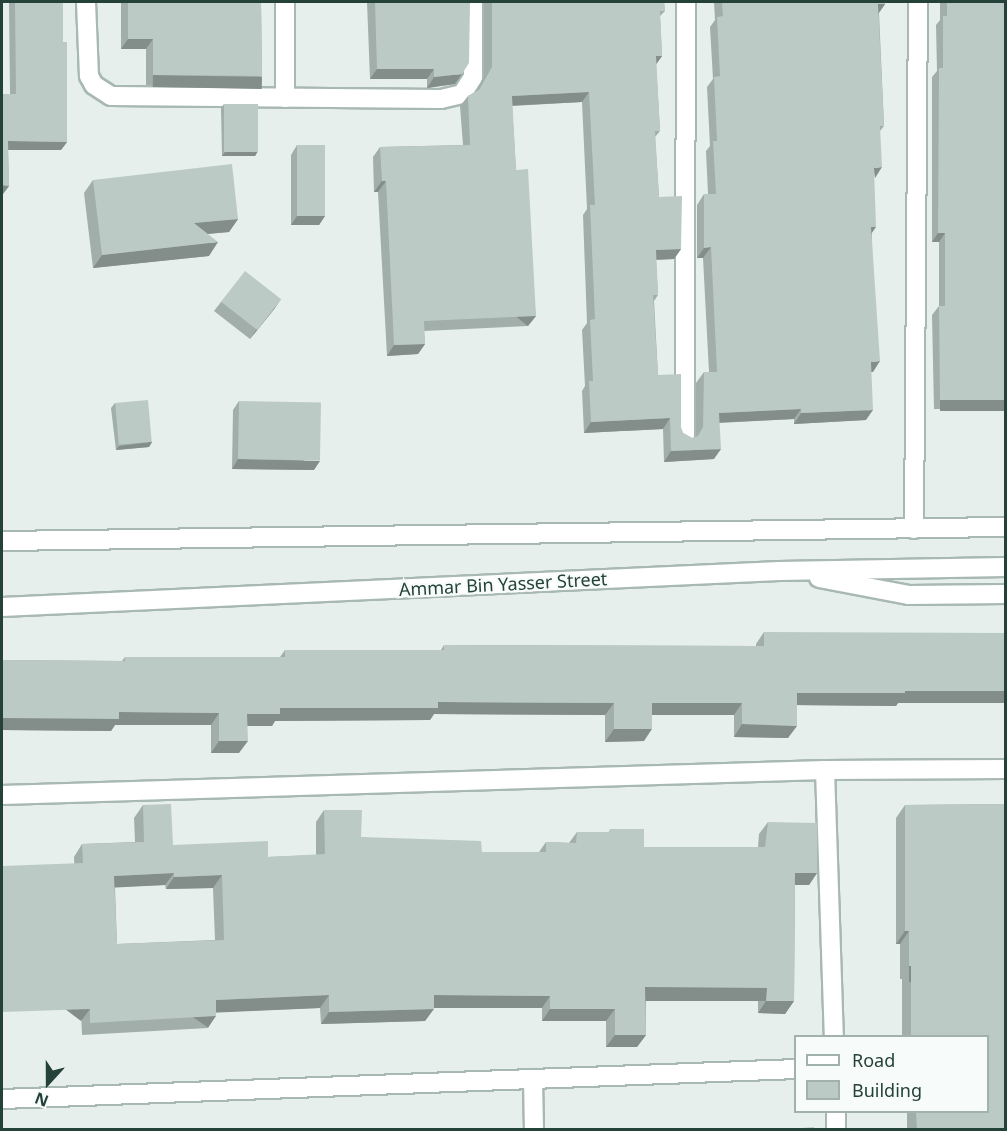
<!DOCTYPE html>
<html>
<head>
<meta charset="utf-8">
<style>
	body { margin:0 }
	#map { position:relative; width:1007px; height:1131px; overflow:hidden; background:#e6efeb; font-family:"Noto Sans",sans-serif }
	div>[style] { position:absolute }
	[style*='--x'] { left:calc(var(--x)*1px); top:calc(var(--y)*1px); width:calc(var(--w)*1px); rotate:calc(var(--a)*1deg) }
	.roads { filter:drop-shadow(2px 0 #a8b8b2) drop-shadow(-2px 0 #a8b8b2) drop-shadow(0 2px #a8b8b2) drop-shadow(0 -2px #a8b8b2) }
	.minor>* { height:18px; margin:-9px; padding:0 9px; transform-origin:9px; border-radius:9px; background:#fff }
	.tertiary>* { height:18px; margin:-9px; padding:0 9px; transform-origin:9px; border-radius:9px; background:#fff }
	.wall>* { inset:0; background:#a1aea9 }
	.shaded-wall>* { inset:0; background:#838d89; transform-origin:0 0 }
	.building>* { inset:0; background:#bbcac4; transform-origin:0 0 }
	span { translate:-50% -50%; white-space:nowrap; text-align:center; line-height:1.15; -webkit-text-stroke:4.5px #f7fbf9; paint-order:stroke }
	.street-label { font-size:18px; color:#24423a }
	.frame { position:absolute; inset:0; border:3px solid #24423a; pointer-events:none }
	.legend { position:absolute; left:794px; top:1035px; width:195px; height:78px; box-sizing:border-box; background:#f7fbf9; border:2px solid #a3b1ad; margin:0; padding:8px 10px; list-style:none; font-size:18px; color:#24423a }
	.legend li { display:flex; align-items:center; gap:12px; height:30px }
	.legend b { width:30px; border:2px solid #a3b1ad }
	.north { position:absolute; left:18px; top:1053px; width:60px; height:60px; -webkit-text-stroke:4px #f7fbf9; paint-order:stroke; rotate:201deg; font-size:16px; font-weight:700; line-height:24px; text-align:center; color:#24423a }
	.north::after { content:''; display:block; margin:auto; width:21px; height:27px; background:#24423a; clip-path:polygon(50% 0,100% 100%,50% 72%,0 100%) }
</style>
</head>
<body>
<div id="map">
	<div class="roads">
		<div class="minor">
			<div style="--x:86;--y:2;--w:74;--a:87.7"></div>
			<div style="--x:89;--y:76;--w:10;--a:61"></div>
			<div style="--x:94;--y:85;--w:20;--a:33"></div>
			<div style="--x:111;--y:96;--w:330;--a:0.5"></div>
			<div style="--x:441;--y:99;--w:22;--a:-13"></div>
			<div style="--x:462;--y:94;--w:20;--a:-57"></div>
			<div style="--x:473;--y:77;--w:75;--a:-90"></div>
			<div style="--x:285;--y:2;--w:96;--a:90"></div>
			<div style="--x:685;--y:437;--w:435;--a:-89.9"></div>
			<div style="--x:914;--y:529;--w:527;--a:-89.57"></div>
			<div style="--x:825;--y:770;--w:266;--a:88.1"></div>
			<div style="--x:2;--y:795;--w:823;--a:-1.74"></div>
			<div style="--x:825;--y:770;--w:181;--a:-0.3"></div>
			<div style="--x:533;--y:1079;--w:51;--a:88.9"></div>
			<div style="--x:2;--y:1099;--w:795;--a:-2.16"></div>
			<div style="--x:836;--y:1112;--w:18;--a:90"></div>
		</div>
		<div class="tertiary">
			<div style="--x:2;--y:541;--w:1004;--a:-0.8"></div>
			<div style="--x:819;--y:578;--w:92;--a:10.7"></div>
			<div style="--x:909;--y:595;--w:97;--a:-0.6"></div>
			<div style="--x:2;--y:607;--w:778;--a:-2.65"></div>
			<div style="--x:779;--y:571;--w:227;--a:-1"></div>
		</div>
	</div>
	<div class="wall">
		<div style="clip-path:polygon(9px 2px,63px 2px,63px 42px,67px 142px,61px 150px,8px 150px,9px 186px,3px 194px,10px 94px)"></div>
		<div style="clip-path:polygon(121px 2px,261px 2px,262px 76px,255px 86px,146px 85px,146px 49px,121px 49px)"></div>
		<div style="clip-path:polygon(367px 2px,470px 2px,455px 84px,427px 88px,427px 79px,370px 79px)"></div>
		<div style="clip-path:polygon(484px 2px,664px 2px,665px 11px,660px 16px,662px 56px,656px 64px,660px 131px,655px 137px,659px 197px,681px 249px,674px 259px,656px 260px,658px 295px,654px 301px,658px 375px,683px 433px,692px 438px,696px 437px,696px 383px,704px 372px,709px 372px,703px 258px,697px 258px,697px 205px,704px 194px,708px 194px,706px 151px,710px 146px,707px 87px,713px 79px,710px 27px,715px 20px,714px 2px,885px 2px,885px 4px,879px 13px,884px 126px,880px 131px,874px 178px,872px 234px,873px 372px,871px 372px,866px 420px,794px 424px,794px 419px,719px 423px,714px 459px,664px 462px,663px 429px,584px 433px,582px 391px,585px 386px,582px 330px,587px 323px,583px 215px,587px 209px,582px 102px,512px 106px,516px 170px,536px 316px,528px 326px,424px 331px,425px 344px,418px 354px,387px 356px,378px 192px,374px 192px,373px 157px,380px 147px,463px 145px,460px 106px,468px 96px,477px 91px,484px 77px)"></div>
		<div style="clip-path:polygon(940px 2px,1005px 2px,1005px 409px,934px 409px,932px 315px,939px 306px,939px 242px,932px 242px,932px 77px,937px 71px,936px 25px,940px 20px)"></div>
		<div style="clip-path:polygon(224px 104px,258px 151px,255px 156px,222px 156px,221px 108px)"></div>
		<div style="clip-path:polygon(297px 145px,325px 216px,319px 225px,291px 225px,291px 155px)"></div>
		<div style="clip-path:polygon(93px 180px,238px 219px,229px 232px,207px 234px,209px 256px,93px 268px,84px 193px)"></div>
		<div style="clip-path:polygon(221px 302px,275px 308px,250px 339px,214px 311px)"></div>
		<div style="clip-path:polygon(239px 401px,314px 470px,232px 469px,233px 410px)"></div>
		<div style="clip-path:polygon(115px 403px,152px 442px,149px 447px,116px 450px,111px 408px)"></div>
		<div style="clip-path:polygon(764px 632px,898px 703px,896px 706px,797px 705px,788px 738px,734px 737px,734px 715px,652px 715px,644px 741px,605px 742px,605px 715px,434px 714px,430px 720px,275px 721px,272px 726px,247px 726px,239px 753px,211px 753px,211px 725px,115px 725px,111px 731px,2px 730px,2px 660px,122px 661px,125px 657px,280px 657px,285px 650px,441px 650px,444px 645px,756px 646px,756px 644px)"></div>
		<div style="clip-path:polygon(1005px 804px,1005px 1130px,907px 1130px,907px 1112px,987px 1112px,987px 1036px,902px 1036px,902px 979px,900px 979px,900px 944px,896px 944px,896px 818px,905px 805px)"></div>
		<div style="clip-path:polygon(evenodd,143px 805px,173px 845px,268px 857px,316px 855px,316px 822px,324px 810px,361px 837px,482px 852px,539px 852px,546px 842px,569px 843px,577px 832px,609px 832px,610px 829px,644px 847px,758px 847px,759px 834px,768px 822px,817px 873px,809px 885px,795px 885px,794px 1001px,785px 1014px,758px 1013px,758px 1000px,646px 999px,646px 1035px,637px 1047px,606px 1047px,606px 1021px,542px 1021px,542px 1008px,434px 1008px,425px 1021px,321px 1024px,320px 1008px,216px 1012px,208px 1028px,82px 1035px,74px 857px,82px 844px,135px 842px,134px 818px,143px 805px,165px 885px,166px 889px,213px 888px,215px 940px,117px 944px,115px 887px,165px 885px)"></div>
	</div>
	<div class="shaded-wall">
		<div style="clip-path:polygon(878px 4px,885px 4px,878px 14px)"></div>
		<div style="clip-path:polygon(128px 39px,153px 39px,146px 49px,121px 49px)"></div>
		<div style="clip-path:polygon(656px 56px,662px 56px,655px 66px)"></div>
		<div style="clip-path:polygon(377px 69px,434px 69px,427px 79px,370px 79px)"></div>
		<div style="clip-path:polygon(462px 74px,455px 84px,427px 88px,434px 77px)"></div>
		<div style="left:153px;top:75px;width:109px;height:12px;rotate:1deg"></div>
		<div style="clip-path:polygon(589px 92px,582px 102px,504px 106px,512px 96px)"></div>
		<div style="clip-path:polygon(8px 141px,67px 142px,61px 150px,2px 150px)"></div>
		<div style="clip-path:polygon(258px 151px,255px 156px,222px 156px,225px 152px)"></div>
		<div style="clip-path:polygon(882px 167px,875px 178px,874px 168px)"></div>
		<div style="clip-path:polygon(382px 181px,386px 181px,378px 192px,374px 192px)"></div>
		<div style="clip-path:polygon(2px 185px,9px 186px,3px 194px,2px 194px)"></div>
		<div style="clip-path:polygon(297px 216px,325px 216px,319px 225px,291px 225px)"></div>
		<div style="clip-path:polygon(238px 219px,229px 232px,184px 236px,194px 223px)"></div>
		<div style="clip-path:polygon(871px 227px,876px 227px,869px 237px)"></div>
		<div style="clip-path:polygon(938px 233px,945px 233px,939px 242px,932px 242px)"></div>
		<div style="clip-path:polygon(218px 242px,209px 256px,93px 268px,102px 255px)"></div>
		<div style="clip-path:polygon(711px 247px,703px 258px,697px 258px,704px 248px)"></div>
		<div style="clip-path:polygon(681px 249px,674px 259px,648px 260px,656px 250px)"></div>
		<div style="clip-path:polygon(281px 299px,275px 308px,250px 339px,256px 330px)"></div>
		<div style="left:536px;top:316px;width:13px;height:112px;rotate:129deg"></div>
		<div style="clip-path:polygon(425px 344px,418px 354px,387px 356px,394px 345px)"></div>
		<div style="clip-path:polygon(880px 361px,873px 372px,864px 372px,871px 362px)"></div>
		<div style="left:940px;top:400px;width:65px;height:11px"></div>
		<div style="clip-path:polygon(801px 409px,794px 419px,711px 423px,719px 413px)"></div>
		<div style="clip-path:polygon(873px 410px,866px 420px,794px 424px,801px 413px)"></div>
		<div style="clip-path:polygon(670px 418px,663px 429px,584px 433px,591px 422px)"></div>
		<div style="clip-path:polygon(152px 442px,149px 447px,116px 450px,119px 446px)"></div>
		<div style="clip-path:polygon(721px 449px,714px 459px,664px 462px,671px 451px)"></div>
		<div style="clip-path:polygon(238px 459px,320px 461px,314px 470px,232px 469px)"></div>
		<div style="clip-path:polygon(905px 691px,1005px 691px,1005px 703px,898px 703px,896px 706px,788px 705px,797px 693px)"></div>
		<div style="clip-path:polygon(438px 702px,614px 703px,605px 715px,434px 714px,430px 720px,275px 721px,272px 726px,239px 726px,247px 714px,280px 708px)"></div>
		<div style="clip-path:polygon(652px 703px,742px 703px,734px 715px,644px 715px)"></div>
		<div style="clip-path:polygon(119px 712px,219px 713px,211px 725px,115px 725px,111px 731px,2px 730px,2px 718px)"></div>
		<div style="clip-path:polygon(742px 724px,797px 726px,788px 738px,734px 737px)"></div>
		<div style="clip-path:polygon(614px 729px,652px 729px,644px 741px,605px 742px)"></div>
		<div style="clip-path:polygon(219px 741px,248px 741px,239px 753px,211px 753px)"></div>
		<div style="clip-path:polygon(174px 873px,165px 885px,106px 888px,114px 876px)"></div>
		<div style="clip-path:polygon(795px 873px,817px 873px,809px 885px,786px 885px)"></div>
		<div style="clip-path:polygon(222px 875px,213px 888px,166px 889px,174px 877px)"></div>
		<div style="clip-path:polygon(905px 931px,909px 931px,900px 944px,896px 944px)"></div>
		<div style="left:909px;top:966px;width:2px;height:16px"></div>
		<div style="left:645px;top:987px;width:122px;height:14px"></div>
		<div style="clip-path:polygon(329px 995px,320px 1008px,207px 1013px,216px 1000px)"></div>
		<div style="clip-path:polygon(434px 995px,550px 996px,542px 1008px,425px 1008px)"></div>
		<div style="clip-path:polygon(766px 1001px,794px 1001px,785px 1014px,758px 1013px)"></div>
		<div style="left:90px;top:1009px;width:15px;height:88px;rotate:127deg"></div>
		<div style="clip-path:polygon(434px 1009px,425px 1021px,321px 1024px,329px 1012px)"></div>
		<div style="clip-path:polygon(550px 1009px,615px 1009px,606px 1021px,542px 1021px)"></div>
		<div style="left:216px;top:1016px;width:14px;height:126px;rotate:124deg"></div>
		<div style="clip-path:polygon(615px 1035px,646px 1035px,637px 1047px,606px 1047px)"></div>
	</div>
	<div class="building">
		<div style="clip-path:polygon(15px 2px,63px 2px,63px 42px,67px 42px,67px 142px,8px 141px,9px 186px,2px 185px,2px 94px,16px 94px)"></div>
		<div style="clip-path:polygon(128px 2px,261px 2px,262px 76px,153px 75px,153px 39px,128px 39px)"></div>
		<div style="clip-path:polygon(375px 2px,470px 2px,469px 63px,462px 74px,434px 77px,434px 69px,377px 69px)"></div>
		<div style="clip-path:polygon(492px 2px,664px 2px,665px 11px,660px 11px,662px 56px,656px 56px,660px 131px,655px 131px,659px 197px,682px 196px,681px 249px,656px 250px,658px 295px,653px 295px,658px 375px,681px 374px,681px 427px,683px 433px,692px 438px,698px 436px,703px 427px,704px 372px,717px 372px,711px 247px,704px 248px,704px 194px,716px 194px,713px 141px,717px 141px,714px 77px,720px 76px,717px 17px,723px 16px,722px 2px,885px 2px,885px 4px,878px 4px,884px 126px,880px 126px,882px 167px,874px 168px,876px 227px,871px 227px,880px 361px,871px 362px,873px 410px,801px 413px,801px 409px,719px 413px,721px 449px,671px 451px,670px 418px,591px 422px,589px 381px,593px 381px,590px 320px,595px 319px,590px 205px,595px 205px,589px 92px,512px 96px,516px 170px,528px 169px,536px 316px,424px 321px,425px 344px,394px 345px,386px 181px,382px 181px,380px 147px,470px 145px,468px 96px,479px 90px,492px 67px)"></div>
		<div style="clip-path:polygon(947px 2px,1005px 2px,1005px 400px,940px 400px,939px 306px,945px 306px,945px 233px,938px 233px,939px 68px,943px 68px,943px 16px,947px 16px)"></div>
		<div style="left:224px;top:104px;width:34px;height:48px"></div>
		<div style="left:297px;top:145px;width:28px;height:71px"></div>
		<div style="clip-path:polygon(232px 164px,238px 219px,194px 223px,218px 242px,102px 255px,93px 180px)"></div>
		<div style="left:245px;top:271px;width:46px;height:39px;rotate:38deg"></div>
		<div style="left:148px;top:400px;width:42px;height:33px;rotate:85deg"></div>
		<div style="left:239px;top:401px;width:82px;height:58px;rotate:1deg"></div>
		<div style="clip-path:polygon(764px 632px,1005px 633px,1005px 691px,905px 691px,905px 693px,797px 693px,797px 726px,742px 724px,742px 703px,652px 703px,652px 729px,614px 729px,614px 703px,438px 702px,438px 708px,280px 708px,280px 714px,247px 714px,248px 741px,219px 741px,219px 713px,119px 712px,119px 719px,2px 718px,2px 660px,125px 661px,125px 657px,285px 657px,285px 650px,444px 650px,444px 645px,764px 646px)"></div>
		<div style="clip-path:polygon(evenodd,171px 804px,173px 845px,268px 841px,268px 857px,325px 854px,324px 810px,362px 810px,361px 837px,481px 841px,482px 852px,546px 852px,546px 842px,576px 843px,577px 832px,610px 832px,610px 829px,644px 829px,644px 847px,765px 847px,768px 822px,817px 823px,817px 873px,795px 873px,794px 1001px,766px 1001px,767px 988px,645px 987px,646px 1035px,615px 1035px,615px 1009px,550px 1009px,550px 996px,434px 995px,434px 1009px,329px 1012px,329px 995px,216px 1000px,216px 1016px,90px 1023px,90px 1009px,2px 1012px,2px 866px,83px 863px,82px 844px,144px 842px,143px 805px,171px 804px,174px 873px,174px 877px,222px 875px,224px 940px,117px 944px,114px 876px,174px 873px)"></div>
		<div style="clip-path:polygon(1005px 804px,1005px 1130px,917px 1130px,916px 1112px,987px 1112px,987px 1036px,911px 1036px,911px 966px,909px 966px,909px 931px,905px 931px,905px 805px)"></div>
		<div style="clip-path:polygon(814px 1127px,814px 1130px,779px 1130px)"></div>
	</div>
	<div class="street-label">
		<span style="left:503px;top:584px;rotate:-3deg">Ammar Bin Yasser Street</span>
	</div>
	<div class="frame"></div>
	<ul class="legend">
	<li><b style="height:8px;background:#fff"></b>Road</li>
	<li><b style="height:16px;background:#bbcac4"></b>Building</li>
	</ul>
	<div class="north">N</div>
</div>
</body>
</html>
